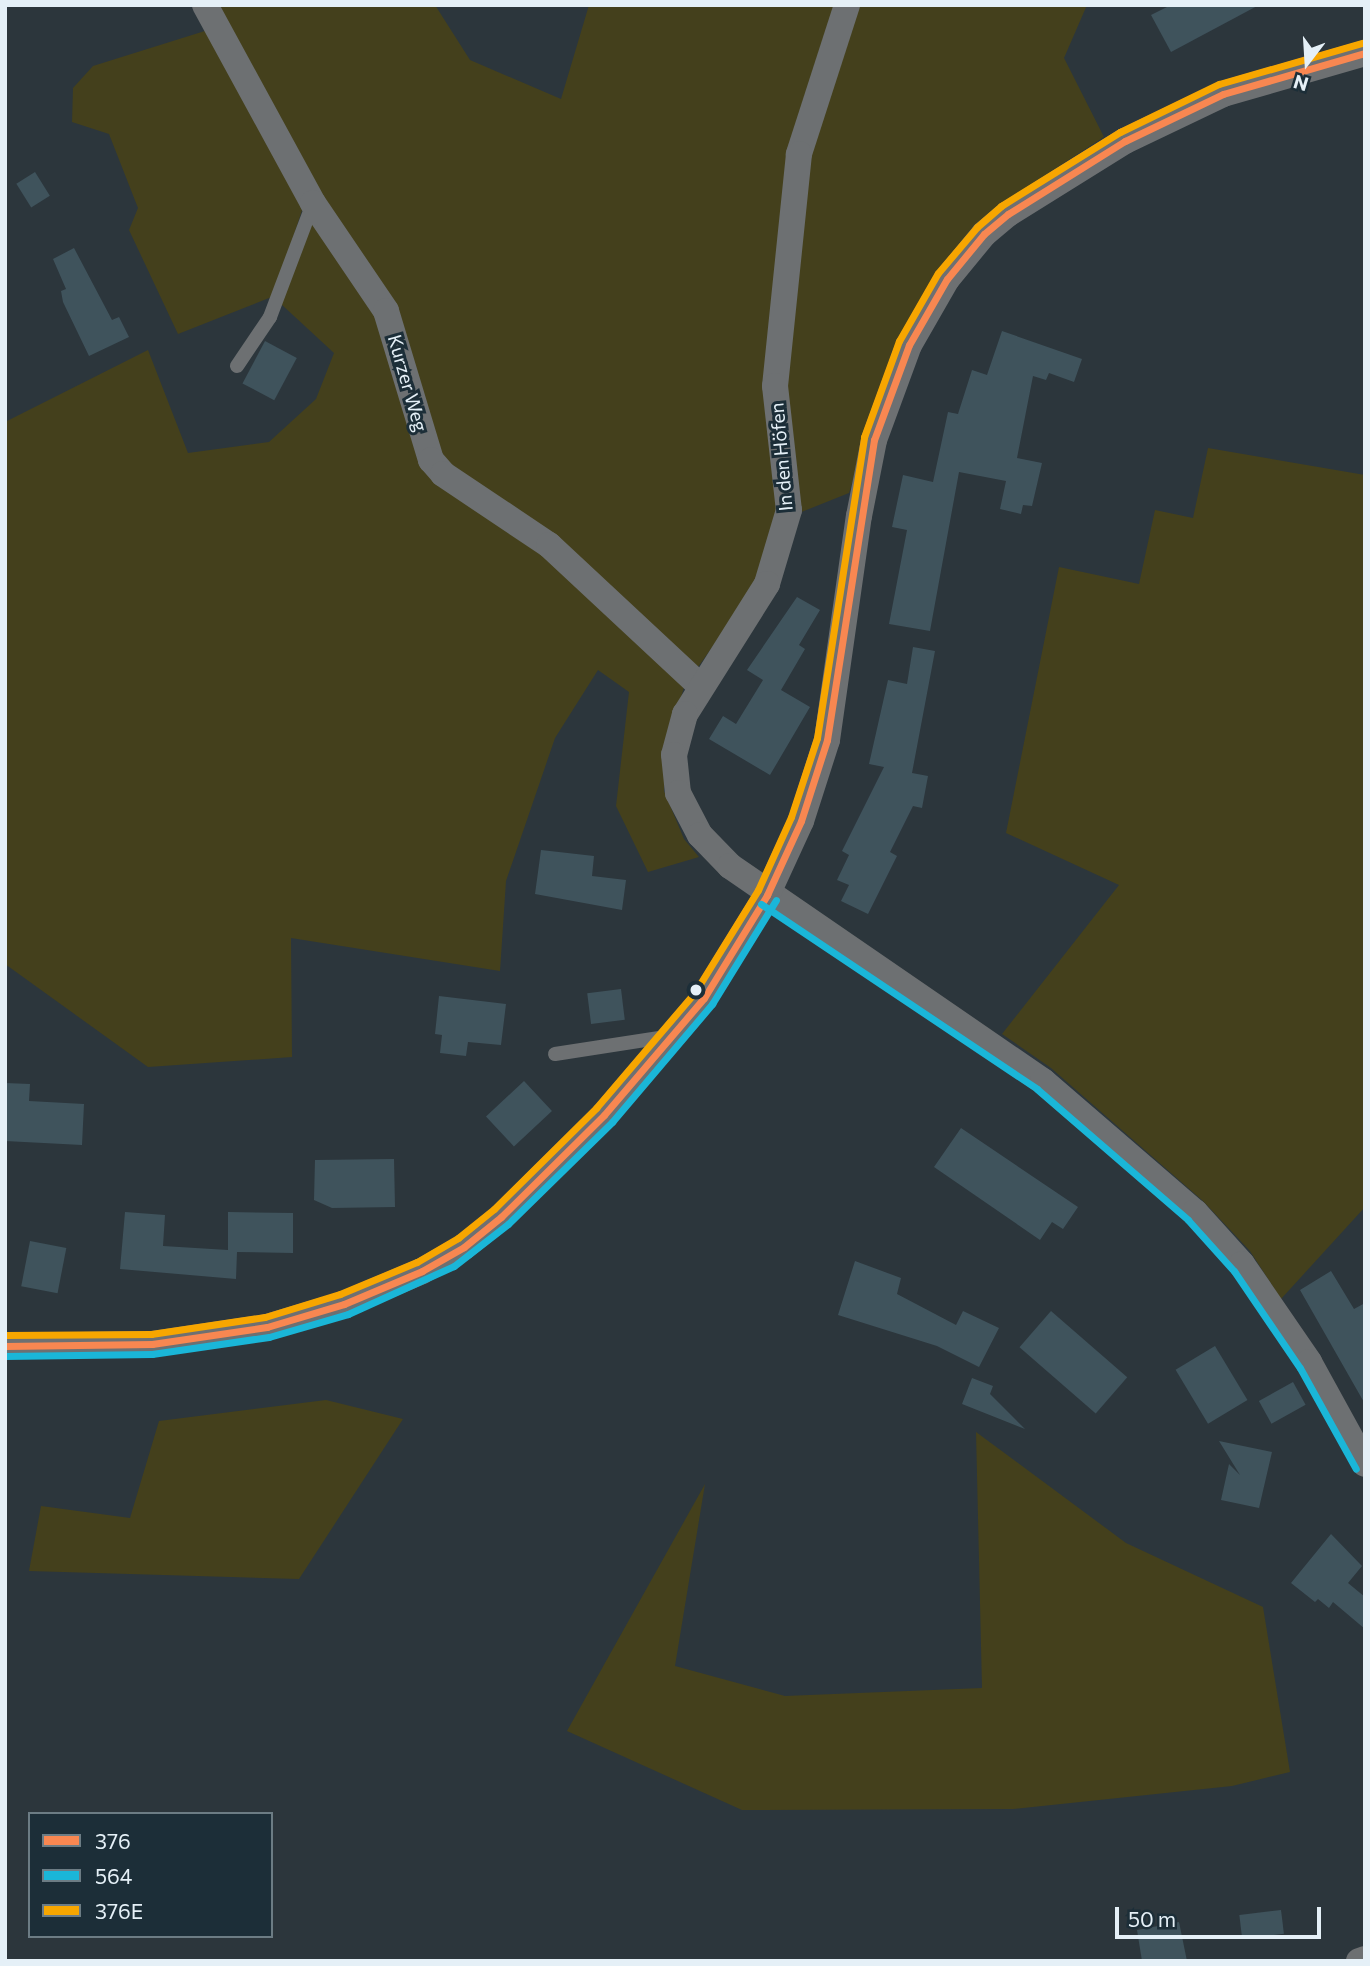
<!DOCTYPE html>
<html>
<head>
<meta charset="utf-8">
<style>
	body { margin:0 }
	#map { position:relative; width:1370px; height:1966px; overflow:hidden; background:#2c363c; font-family:Commissioner,sans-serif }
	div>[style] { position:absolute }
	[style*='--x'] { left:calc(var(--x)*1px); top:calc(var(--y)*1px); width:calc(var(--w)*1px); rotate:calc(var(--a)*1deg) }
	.green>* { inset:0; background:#44401c }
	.building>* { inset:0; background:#3f535c; transform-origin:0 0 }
	.lane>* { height:14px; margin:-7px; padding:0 7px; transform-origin:7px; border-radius:7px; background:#6d7072 }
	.street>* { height:26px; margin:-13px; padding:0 13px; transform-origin:13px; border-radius:13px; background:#6d7072 }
	.bus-1>* { height:7px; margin:-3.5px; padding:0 3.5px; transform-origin:3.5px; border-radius:3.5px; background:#f88751 }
	.bus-2>* { height:7px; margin:-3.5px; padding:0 3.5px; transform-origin:3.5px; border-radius:3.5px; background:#1ab6d8 }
	.bus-3>* { height:7px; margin:-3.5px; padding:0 3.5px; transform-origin:3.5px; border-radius:3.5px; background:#f7a600 }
	.dots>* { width:19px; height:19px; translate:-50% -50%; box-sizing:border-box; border:4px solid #1c2e38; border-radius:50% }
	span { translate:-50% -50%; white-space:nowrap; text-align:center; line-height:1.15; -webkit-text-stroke:6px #1c2e38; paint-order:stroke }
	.street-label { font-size:19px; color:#e5f0f7 }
	.frame { position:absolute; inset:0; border:7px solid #e5f0f7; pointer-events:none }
	.legend { position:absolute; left:28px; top:1812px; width:245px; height:126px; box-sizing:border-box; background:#1c2e38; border:2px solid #6c7c84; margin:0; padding:9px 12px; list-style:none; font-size:21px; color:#e5f0f7 }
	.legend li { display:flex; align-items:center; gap:14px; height:35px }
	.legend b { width:35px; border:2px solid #6c7c84 }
	.north { position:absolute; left:1272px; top:28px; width:70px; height:70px; -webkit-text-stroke:5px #1c2e38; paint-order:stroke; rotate:197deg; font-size:19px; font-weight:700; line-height:28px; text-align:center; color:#e5f0f7 }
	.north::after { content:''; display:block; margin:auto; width:24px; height:32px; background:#e5f0f7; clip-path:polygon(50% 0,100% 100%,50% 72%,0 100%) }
	.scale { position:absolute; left:1115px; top:1907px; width:206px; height:32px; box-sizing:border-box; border:4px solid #e5f0f7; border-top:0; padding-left:9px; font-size:21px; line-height:24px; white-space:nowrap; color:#e5f0f7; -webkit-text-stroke:5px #1c2e38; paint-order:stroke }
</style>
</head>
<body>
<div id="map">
	<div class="green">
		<div style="clip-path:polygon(216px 5px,435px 5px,470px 60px,561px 99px,589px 5px,1087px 5px,1064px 58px,1104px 137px,999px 205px,930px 282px,892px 350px,849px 493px,799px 513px,780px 506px,758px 582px,684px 687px,665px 753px,664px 791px,684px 839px,699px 857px,648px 872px,616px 806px,629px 692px,598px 670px,555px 738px,506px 881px,500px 971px,291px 938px,292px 1057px,148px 1067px,5px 964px,5px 422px,148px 350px,188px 453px,269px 442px,316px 399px,334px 353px,281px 304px,313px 215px,378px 312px,419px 444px,426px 462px,450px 486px,450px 467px,437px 455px,430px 438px,392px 305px,319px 196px)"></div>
		<div style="clip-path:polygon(208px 30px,304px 204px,274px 296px,178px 334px,129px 230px,138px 208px,109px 134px,72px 122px,73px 88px,93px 66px)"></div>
		<div style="clip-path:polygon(1208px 448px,1365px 475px,1365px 1207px,1281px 1299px,1250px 1251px,1203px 1201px,1051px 1068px,1002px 1034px,1119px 885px,1006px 833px,1059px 567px,1139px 584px,1155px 510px,1193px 518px)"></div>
		<div style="clip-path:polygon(326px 1400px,403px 1419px,299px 1579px,29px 1571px,41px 1506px,130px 1518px,159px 1421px)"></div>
		<div style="clip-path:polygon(976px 1432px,1126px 1543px,1263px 1607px,1290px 1772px,1232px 1786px,1013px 1809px,742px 1810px,567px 1731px,705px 1484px,675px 1666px,785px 1696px,982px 1688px)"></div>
	</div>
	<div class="building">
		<div style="clip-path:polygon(1171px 5px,1259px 5px,1171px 52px,1151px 15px)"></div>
		<div style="left:35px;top:172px;width:28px;height:22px;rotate:58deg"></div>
		<div style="clip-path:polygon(74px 248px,112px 320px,119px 317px,129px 337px,89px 356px,63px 302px,61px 291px,66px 289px,53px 259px)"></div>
		<div style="clip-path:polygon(1002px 331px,1082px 359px,1074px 382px,1049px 373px,1046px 380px,1033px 376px,1017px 458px,1042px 463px,1032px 506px,1023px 505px,1021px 514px,1000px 509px,1006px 481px,959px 472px,930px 631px,889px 624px,907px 530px,892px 527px,903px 475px,933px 482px,948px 412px,958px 414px,972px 370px,987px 375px)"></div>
		<div style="left:265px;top:341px;width:36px;height:48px;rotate:28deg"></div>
		<div style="clip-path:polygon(797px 597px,820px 610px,799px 645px,805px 649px,781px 690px,810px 707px,770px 775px,709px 739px,723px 716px,736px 724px,763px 680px,747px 670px)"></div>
		<div style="clip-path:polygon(913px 647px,935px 651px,912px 773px,928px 776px,922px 808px,913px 806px,890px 852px,897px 856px,868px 914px,841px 901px,849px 885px,837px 880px,849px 855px,842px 851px,884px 767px,869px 764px,888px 680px,907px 684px)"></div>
		<div style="clip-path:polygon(541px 850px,594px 856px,592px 876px,626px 880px,622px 910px,535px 894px)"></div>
		<div style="left:621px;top:989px;width:31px;height:34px;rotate:83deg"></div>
		<div style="clip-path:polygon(439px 996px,506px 1004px,501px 1045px,468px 1042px,466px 1056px,440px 1053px,442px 1035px,435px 1034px)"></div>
		<div style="left:524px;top:1081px;width:41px;height:52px;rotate:47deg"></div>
		<div style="clip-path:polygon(5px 1083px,30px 1084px,29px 1101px,84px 1104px,82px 1145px,5px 1141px)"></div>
		<div style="clip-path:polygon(961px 1128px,1078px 1207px,1063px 1229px,1052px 1222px,1040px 1240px,934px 1167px)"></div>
		<div style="clip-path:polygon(394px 1159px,395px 1207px,332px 1208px,314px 1200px,315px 1160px)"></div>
		<div style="clip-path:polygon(125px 1212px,165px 1215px,163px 1246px,228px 1250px,228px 1212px,293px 1213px,293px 1253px,237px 1252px,236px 1279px,120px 1269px)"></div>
		<div style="left:30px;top:1241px;width:37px;height:46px;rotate:11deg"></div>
		<div style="clip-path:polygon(855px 1261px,901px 1278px,897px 1294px,956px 1325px,963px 1311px,999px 1328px,979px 1367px,937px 1346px,838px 1315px)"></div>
		<div style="clip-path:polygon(1331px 1271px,1354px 1309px,1365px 1303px,1365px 1404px,1300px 1290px)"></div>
		<div style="left:1051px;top:1311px;width:101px;height:48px;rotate:41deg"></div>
		<div style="left:1215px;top:1346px;width:63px;height:46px;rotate:59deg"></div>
		<div style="clip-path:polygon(972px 1378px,993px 1386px,990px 1394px,1025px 1429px,962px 1404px)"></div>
		<div style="left:1293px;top:1382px;width:26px;height:39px;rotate:61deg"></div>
		<div style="clip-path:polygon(1219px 1441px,1272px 1452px,1259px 1508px,1221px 1500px,1229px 1464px,1240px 1475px)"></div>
		<div style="clip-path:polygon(1331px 1534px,1362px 1566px,1348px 1583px,1365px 1597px,1365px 1629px,1333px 1602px,1329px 1608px,1318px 1599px,1315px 1602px,1291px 1583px)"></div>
		<div style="left:1281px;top:1910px;width:24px;height:42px;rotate:83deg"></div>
		<div style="clip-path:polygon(1179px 1922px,1187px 1961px,1142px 1961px,1137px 1930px)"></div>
	</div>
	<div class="lane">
		<div style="--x:237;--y:366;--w:59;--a:-56"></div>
		<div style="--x:270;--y:317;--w:122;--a:-69.3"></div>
		<div style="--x:555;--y:1054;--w:117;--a:-8.8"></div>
	</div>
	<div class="street">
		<div style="--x:205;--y:5;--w:226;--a:61.4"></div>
		<div style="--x:313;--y:203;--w:130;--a:55.9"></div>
		<div style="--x:386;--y:311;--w:156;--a:73.2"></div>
		<div style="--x:431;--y:460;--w:18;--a:49"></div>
		<div style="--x:443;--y:474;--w:128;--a:33.8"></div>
		<div style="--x:549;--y:545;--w:205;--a:43"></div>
		<div style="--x:847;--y:5;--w:157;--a:107.9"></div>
		<div style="--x:799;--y:154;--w:233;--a:95.9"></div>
		<div style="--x:775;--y:386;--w:125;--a:83.6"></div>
		<div style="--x:789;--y:510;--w:77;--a:106.6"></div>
		<div style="--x:767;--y:584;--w:154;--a:122.2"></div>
		<div style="--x:685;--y:714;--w:42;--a:105"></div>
		<div style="--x:674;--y:755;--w:38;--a:84"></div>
		<div style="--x:678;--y:793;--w:47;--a:62.4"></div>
		<div style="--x:700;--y:835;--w:43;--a:45.9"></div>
		<div style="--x:730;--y:866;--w:380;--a:34.5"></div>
		<div style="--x:1043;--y:1081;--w:201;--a:40.8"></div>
		<div style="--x:1195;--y:1212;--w:70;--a:47.9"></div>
		<div style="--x:1242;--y:1264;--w:119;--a:55.6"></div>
		<div style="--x:1309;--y:1362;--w:116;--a:61.2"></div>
		<div style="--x:5;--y:1346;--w:147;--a:-0.8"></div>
		<div style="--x:152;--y:1344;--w:116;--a:-8.4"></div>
		<div style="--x:267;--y:1327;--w:80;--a:-16.6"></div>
		<div style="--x:344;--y:1304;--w:85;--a:-22.9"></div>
		<div style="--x:422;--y:1271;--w:48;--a:-29.7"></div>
		<div style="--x:464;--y:1247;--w:48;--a:-39"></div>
		<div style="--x:501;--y:1217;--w:145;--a:-44.7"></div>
		<div style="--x:604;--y:1115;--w:154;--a:-49.5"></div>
		<div style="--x:704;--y:998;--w:121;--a:-58.5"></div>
		<div style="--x:767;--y:895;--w:81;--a:-65.3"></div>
		<div style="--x:801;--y:821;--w:85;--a:-72.2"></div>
		<div style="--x:827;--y:740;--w:226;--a:-81.9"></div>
		<div style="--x:859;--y:516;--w:77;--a:-78.8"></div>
		<div style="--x:874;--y:440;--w:101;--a:-69.8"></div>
		<div style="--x:909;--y:345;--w:76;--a:-60.1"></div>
		<div style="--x:947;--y:279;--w:58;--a:-50.6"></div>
		<div style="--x:984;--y:234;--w:31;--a:-40"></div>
		<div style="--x:1008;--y:214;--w:138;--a:-32"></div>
		<div style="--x:1125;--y:141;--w:109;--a:-25.6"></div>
		<div style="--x:1223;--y:94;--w:148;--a:-16.1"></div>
		<div style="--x:1359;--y:1961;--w:6;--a:-18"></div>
	</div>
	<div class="bus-1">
		<div style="--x:5;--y:1346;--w:147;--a:-0.8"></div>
		<div style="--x:152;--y:1344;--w:116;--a:-8.4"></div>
		<div style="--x:267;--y:1327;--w:80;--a:-16.6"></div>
		<div style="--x:344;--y:1304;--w:85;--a:-22.9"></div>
		<div style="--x:422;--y:1271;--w:48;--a:-29.7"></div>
		<div style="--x:464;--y:1247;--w:48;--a:-39"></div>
		<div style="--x:501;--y:1217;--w:145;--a:-44.7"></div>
		<div style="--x:604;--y:1115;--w:154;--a:-49.5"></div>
		<div style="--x:704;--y:998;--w:121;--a:-58.5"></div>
		<div style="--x:767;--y:895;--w:81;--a:-65.3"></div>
		<div style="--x:801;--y:821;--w:85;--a:-72.2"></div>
		<div style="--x:827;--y:740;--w:304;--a:-81.1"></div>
		<div style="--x:874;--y:440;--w:101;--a:-69.8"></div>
		<div style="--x:909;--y:345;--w:76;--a:-60.1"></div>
		<div style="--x:947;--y:279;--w:58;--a:-50.6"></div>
		<div style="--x:984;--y:234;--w:31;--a:-40"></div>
		<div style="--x:1008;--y:214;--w:138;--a:-32"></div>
		<div style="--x:1125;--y:141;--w:109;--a:-25.6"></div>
		<div style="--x:1223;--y:94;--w:148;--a:-16.1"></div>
	</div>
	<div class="bus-2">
		<div style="--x:761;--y:904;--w:332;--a:33.8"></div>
		<div style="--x:1037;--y:1089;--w:200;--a:40.9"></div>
		<div style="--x:1188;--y:1220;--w:69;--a:48"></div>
		<div style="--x:1234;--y:1271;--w:117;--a:55.8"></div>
		<div style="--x:1300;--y:1368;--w:115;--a:61"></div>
		<div style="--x:5;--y:1356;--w:147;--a:-0.8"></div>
		<div style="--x:152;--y:1354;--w:118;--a:-8.3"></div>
		<div style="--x:269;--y:1337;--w:82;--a:-16.2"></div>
		<div style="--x:348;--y:1314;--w:116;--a:-24.4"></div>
		<div style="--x:454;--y:1266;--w:68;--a:-37.9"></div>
		<div style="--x:508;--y:1224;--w:146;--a:-44.4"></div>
		<div style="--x:612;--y:1122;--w:155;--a:-49.7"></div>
		<div style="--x:712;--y:1004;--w:122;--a:-58.4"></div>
	</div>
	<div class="bus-3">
		<div style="--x:5;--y:1335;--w:146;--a:-0.4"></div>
		<div style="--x:151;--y:1334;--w:115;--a:-8.5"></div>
		<div style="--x:265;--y:1317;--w:78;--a:-17"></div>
		<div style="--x:340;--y:1294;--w:83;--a:-22.6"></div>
		<div style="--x:417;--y:1262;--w:48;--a:-30.3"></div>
		<div style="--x:458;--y:1238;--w:46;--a:-38.9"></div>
		<div style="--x:494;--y:1209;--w:144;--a:-44.7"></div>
		<div style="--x:596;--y:1108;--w:153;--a:-49.5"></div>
		<div style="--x:695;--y:992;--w:120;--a:-58.3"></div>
		<div style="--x:758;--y:890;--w:80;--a:-65.7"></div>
		<div style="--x:791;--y:817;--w:83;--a:-71.8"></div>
		<div style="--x:817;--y:738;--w:305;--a:-81.1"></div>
		<div style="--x:864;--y:437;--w:102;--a:-70"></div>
		<div style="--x:899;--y:341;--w:78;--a:-60.2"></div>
		<div style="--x:938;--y:273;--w:60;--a:-49.7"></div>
		<div style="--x:977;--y:227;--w:32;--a:-41"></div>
		<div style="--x:1001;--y:206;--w:140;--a:-31.9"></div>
		<div style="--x:1120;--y:132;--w:110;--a:-25.9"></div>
		<div style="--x:1219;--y:84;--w:149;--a:-16"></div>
	</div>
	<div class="dots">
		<div style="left:696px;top:990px;background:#e5f0f7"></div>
	</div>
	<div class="street-label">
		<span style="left:408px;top:383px;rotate:74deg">Kurzer Weg</span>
		<span style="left:781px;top:457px;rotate:-95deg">In den Höfen</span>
	</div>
	<div class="frame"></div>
	<ul class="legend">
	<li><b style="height:9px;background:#f88751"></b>376</li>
	<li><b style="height:9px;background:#1ab6d8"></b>564</li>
	<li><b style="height:9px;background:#f7a600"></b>376E</li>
	</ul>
	<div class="north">N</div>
	<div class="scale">50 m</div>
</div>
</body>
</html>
